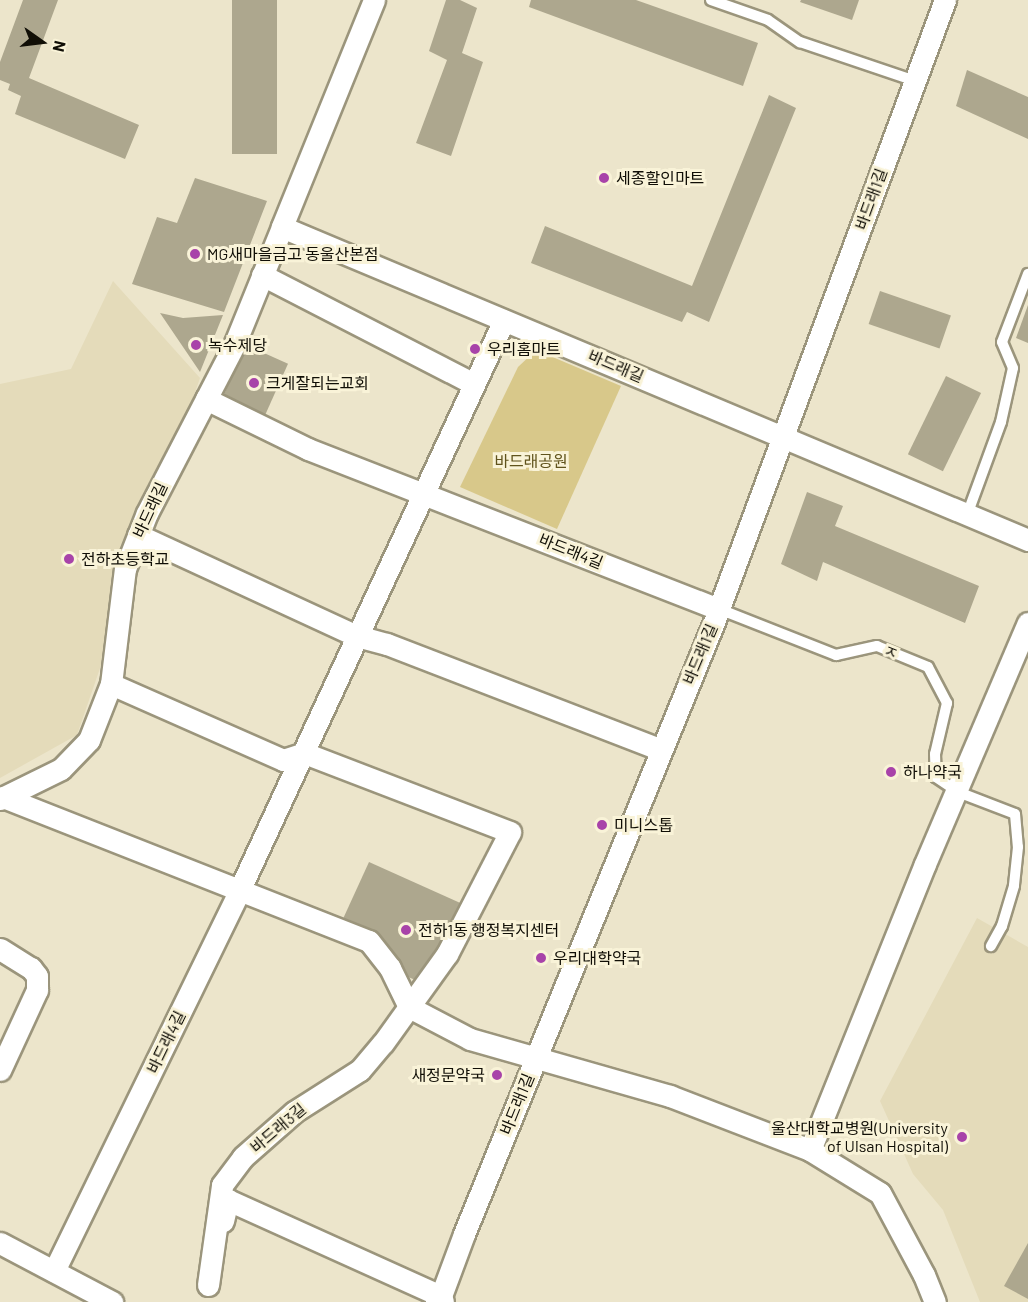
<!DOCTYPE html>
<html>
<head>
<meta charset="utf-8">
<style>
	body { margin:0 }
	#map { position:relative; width:1028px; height:1302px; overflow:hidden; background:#ece5cb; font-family:Barlow,"Noto Sans KR",sans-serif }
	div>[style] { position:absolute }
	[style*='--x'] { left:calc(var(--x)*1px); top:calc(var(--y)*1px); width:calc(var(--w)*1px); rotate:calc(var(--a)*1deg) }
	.built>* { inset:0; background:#e4dbba }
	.green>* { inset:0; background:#d8c88a }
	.building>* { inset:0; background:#ada78e; transform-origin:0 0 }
	.roads { filter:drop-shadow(2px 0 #9b957c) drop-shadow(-2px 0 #9b957c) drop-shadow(0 2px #9b957c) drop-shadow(0 -2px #9b957c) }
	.lane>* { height:10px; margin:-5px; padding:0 5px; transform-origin:5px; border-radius:5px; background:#fff }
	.street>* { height:21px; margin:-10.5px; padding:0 10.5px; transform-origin:10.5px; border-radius:10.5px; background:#fff }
	.dots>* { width:16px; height:16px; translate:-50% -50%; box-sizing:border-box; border:3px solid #f9f3d8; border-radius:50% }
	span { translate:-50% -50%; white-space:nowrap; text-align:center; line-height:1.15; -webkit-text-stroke:6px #f9f3d8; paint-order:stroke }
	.poi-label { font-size:16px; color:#100e06 }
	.left { translate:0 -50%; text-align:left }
	.right { translate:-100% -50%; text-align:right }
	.street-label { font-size:16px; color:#100e06 }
	.park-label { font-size:16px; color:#60531c }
	.north { position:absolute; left:12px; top:12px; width:60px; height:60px; -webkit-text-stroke:4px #f9f3d8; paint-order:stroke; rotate:104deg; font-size:16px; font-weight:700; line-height:24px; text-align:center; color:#100e06 }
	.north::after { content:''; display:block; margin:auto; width:21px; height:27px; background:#100e06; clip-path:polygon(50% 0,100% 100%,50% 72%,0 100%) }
</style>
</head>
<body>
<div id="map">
	<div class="built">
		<div style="clip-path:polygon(113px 281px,200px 378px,77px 735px,0 778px,0 384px,71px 369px)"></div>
		<div style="clip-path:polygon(977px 918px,1028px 947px,1028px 1302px,980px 1302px,943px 1210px,913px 1174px,880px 1101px)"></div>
	</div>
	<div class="green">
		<div style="clip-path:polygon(536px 350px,621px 386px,557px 529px,460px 487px,518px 367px)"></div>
	</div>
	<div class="building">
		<div style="clip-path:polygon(23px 0,58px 0,29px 78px,139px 125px,125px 159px,15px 114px,21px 96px,8px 90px,10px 84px,0 80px,0 62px)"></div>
		<div style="left:232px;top:0;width:45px;height:154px"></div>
		<div style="clip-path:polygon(446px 0,460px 0,477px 8px,462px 53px,483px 62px,451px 156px,416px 143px,447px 60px,429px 51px)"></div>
		<div style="clip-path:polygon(531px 0,636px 0,758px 43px,743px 86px,529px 7px)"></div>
		<div style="clip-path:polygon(801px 0,859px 0,852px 20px,800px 2px)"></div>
		<div style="clip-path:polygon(967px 70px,1028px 97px,1028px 139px,956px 106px)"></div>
		<div style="clip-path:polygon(769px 95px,796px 108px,709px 322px,687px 312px,682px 322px,531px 263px,545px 226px,692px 286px)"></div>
		<div style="clip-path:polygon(195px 178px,267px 201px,224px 312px,132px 284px,157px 217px,177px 223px)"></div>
		<div style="left:880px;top:291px;width:75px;height:35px;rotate:19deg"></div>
		<div style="clip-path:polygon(1028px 305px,1028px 343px,1016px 338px)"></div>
		<div style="clip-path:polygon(160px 313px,183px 318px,223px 315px,200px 372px)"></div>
		<div style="left:246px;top:345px;width:46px;height:62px;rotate:24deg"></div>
		<div style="left:946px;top:376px;width:39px;height:87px;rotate:26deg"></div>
		<div style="clip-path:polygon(807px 492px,843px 506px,835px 526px,979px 586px,965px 623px,823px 562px,817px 581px,781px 564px)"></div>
		<div style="clip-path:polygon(369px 862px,467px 906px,420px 982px,401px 974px,342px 921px)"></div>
		<div style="clip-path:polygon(1028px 1243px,1028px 1299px,1004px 1286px)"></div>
	</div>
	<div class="roads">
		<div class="lane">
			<div style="--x:711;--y:0;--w:60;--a:19.3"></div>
			<div style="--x:768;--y:20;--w:39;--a:35"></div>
			<div style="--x:800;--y:42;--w:121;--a:18.7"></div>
			<div style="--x:967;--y:515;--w:99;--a:-69.9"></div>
			<div style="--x:1001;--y:422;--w:55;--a:-77.5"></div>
			<div style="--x:1013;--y:368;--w:28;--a:-113"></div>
			<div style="--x:1002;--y:342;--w:73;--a:-69.1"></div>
			<div style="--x:719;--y:609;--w:126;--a:21.5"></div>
			<div style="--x:836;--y:655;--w:42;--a:-12.4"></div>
			<div style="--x:877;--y:646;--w:55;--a:22.4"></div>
			<div style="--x:928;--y:667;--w:41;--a:62.2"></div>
			<div style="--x:947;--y:703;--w:52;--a:103.2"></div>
			<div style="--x:935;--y:754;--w:23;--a:88"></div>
			<div style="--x:936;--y:777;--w:27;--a:34"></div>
			<div style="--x:958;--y:792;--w:61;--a:21.1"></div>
			<div style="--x:1015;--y:814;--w:33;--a:85"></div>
			<div style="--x:1018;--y:847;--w:39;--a:96"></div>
			<div style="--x:1014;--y:886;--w:42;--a:106.7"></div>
			<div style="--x:1002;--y:926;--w:23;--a:119"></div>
		</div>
		<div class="street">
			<div style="--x:374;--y:0;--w:245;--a:112.1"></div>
			<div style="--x:282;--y:227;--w:809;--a:22.76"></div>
			<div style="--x:262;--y:275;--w:238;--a:27.2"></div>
			<div style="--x:206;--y:399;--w:114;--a:26.1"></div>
			<div style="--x:308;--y:449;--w:441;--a:21.3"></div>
			<div style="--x:138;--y:535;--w:241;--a:24.8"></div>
			<div style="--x:357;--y:636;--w:31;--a:15"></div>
			<div style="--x:387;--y:644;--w:294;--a:21.1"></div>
			<div style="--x:111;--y:684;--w:188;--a:23.8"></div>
			<div style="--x:283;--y:760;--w:22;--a:-18"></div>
			<div style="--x:3;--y:797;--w:393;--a:21.5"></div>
			<div style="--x:369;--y:941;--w:34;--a:52"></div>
			<div style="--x:390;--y:968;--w:43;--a:64"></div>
			<div style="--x:409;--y:1007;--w:69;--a:27.7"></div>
			<div style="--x:470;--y:1039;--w:208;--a:15.9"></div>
			<div style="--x:670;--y:1096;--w:150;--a:21.1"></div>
			<div style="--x:810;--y:1150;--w:308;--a:-68.1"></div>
			<div style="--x:925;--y:864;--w:262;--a:-66.9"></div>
			<div style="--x:0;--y:799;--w:68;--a:-26.2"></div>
			<div style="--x:61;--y:769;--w:40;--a:-46"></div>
			<div style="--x:89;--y:740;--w:60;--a:-68.6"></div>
			<div style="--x:111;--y:684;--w:116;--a:-83.1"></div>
			<div style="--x:125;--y:569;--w:60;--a:-68.6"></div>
			<div style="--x:147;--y:513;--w:191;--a:-62.6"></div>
			<div style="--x:235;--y:343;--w:125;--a:-67.9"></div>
			<div style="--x:0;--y:949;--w:36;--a:32"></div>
			<div style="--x:31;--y:968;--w:10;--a:53"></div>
			<div style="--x:37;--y:976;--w:14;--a:90"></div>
			<div style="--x:37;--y:990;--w:88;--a:114.8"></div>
			<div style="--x:810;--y:1150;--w:82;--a:31.6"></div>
			<div style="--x:880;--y:1193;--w:93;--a:61.8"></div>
			<div style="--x:924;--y:1275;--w:29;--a:68"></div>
			<div style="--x:223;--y:1221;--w:22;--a:-77"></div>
			<div style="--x:228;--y:1200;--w:234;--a:24.3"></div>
			<div style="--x:441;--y:1296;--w:8;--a:130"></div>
			<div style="--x:0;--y:1243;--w:127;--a:27.8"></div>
			<div style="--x:54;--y:1271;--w:423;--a:-64"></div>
			<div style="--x:239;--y:891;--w:629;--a:-65.1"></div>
			<div style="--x:208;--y:1285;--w:101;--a:-82"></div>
			<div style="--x:222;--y:1185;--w:35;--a:-53"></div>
			<div style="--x:243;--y:1157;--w:68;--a:-41.4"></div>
			<div style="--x:294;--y:1112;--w:78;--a:-32.5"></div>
			<div style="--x:360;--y:1070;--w:35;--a:-50"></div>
			<div style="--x:383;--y:1043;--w:110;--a:-54.3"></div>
			<div style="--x:447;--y:954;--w:137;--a:-62.7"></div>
			<div style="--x:510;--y:832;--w:221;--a:-159"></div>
			<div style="--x:443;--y:1302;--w:6;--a:-108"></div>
			<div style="--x:441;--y:1296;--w:66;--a:-69.6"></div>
			<div style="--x:464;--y:1234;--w:661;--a:-67.78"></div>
			<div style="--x:714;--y:622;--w:664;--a:-69.63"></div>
		</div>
	</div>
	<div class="dots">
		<div style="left:604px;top:178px;background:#a843a9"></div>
		<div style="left:195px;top:254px;background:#a843a9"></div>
		<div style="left:196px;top:345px;background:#a843a9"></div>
		<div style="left:475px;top:349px;background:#a843a9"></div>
		<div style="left:254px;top:383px;background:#a843a9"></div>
		<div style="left:69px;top:559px;background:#a843a9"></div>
		<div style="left:891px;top:772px;background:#a843a9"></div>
		<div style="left:602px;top:825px;background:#a843a9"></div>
		<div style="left:406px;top:930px;background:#a843a9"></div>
		<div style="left:541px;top:958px;background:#a843a9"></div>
		<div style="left:497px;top:1075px;background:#a843a9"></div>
		<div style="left:962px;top:1137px;background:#a843a9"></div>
	</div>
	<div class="poi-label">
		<span class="left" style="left:616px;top:178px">세종할인마트</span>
		<span class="left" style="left:207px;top:254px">MG새마을금고 동울산본점</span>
		<span class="left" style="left:208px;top:345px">녹수제당</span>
		<span class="left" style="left:487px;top:349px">우리홈마트</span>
		<span class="left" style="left:266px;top:383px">크게잘되는교회</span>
		<span class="left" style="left:81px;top:559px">전하초등학교</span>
		<span class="left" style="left:903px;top:772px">하나약국</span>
		<span class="left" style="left:614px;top:825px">미니스톱</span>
		<span class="left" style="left:418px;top:930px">전하1동 행정복지센터</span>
		<span class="left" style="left:553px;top:958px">우리대학약국</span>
		<span class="right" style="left:485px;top:1075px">새정문약국</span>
		<span class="right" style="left:948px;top:1137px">울산대학교병원(University<br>of Ulsan Hospital)</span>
	</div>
	<div class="street-label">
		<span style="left:871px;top:199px;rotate:-70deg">바드래1길</span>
		<span style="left:616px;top:366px;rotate:23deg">바드래길</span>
		<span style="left:150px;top:510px;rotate:-65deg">바드래길</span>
		<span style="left:571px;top:551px;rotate:22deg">바드래4길</span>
		<span style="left:891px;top:652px;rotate:22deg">ㅈ</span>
		<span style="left:700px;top:654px;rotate:-67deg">바드래1길</span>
		<span style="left:166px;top:1042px;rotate:-64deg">바드래4길</span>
		<span style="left:517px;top:1104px;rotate:-68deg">바드래1길</span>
		<span style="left:278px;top:1128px;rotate:-40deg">바드래3길</span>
	</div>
	<div class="park-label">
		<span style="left:531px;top:461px">바드래공원</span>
	</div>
	<div class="north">N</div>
</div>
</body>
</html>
